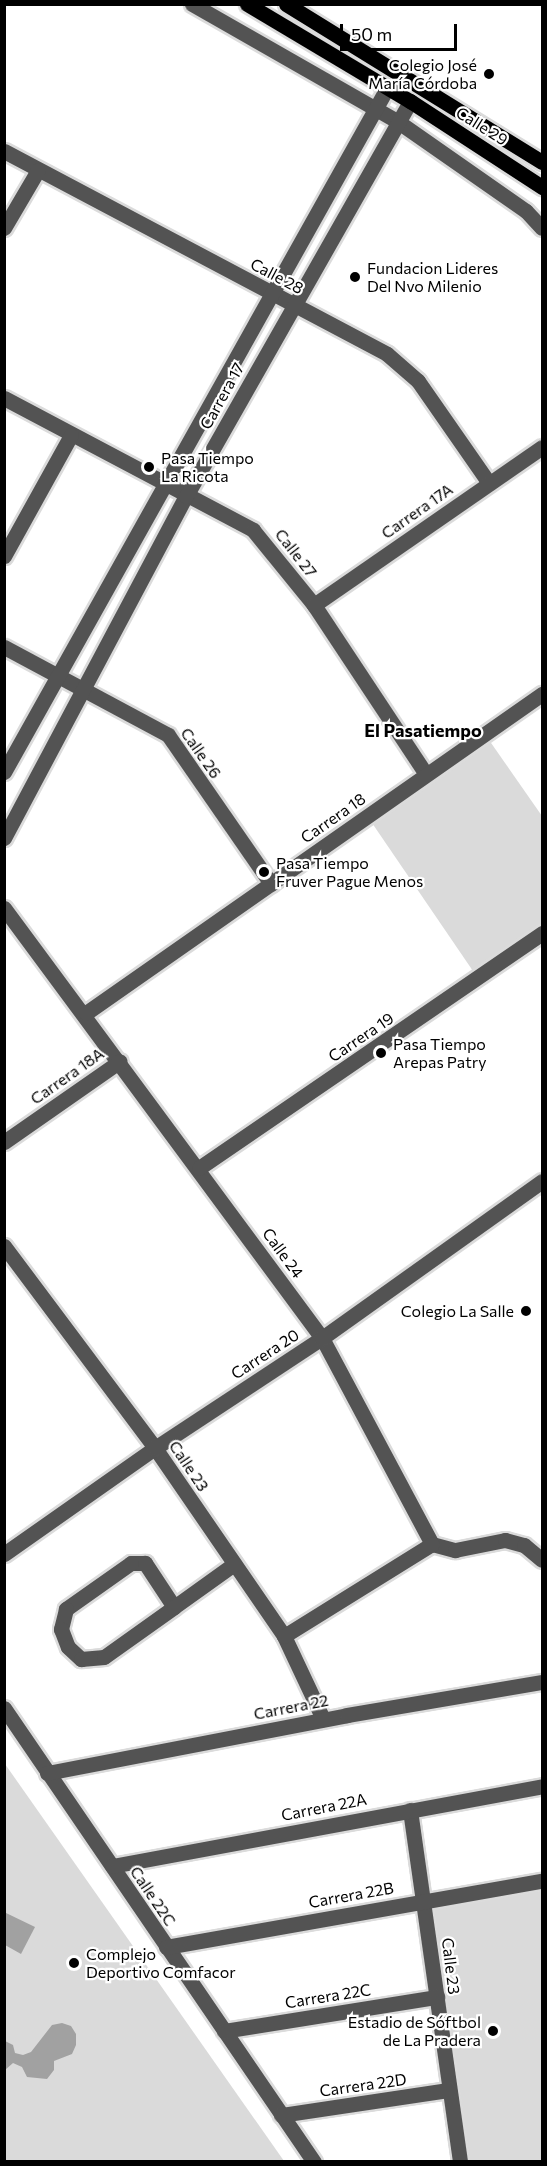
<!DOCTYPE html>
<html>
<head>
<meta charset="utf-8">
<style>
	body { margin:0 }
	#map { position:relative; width:547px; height:2166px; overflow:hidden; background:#fff; font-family:Commissioner,sans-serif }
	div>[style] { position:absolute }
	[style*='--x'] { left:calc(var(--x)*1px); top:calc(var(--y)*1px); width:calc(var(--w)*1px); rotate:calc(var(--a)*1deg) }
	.green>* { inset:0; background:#dadada }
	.water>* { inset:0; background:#a1a1a1 }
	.roads { filter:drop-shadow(2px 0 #dbdbdb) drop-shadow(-2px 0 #dbdbdb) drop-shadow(0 2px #dbdbdb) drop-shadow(0 -2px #dbdbdb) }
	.minor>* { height:15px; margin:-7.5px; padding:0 7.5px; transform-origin:7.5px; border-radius:7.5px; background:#535353 }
	.major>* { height:15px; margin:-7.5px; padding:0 7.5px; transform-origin:7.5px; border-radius:7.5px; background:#000 }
	.dots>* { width:16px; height:16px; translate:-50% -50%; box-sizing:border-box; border:3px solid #fff; border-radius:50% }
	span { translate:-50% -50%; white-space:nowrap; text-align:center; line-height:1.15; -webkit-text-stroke:4.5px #fff; paint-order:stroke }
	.poi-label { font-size:16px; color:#000 }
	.right { translate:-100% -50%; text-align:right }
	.left { translate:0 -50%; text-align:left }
	.street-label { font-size:16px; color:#000 }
	.neighbourhood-label { font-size:18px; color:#000; font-weight:700 }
	.frame { position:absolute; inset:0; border:6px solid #000; pointer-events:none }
	.scale { position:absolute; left:340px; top:24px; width:117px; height:27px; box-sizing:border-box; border:3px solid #000; border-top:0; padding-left:8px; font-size:18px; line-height:21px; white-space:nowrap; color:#000; -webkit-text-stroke:4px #fff; paint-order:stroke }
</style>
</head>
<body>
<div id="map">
	<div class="green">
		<div style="clip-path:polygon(489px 740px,542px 816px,542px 928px,475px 974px,372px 823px)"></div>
		<div style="clip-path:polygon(5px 1764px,284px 2161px,5px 2161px)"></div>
		<div style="clip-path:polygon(542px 1881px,542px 2161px,461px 2161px,425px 1900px)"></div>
	</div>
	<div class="water">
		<div style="clip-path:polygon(4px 1912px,35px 1927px,21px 1954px,5px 1945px)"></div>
		<div style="clip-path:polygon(62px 2023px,71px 2026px,76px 2034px,76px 2045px,72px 2054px,54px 2061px,54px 2070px,47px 2079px,27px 2077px,22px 2067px,13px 2063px,5px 2070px,5px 2041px,13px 2045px,15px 2053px,23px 2055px,31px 2052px,52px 2025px)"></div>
	</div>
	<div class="roads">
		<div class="minor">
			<div style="--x:192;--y:4;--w:236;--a:29.7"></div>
			<div style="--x:397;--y:121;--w:157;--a:34.9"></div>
			<div style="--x:526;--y:211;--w:23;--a:47"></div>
			<div style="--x:4;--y:151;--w:433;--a:27.9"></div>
			<div style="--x:387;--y:354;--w:41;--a:41.1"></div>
			<div style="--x:418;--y:381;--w:124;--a:55.2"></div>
			<div style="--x:4;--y:228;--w:67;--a:-59.6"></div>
			<div style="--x:4;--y:398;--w:282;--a:27.9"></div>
			<div style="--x:253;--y:530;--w:97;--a:50.9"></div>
			<div style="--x:314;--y:605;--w:201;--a:56.5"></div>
			<div style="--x:4;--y:556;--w:138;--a:-61"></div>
			<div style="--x:314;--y:605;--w:277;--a:-34.7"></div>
			<div style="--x:4;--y:647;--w:186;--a:28.2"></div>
			<div style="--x:168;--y:735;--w:181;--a:55.3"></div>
			<div style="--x:4;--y:772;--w:784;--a:-60.75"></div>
			<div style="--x:4;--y:838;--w:387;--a:-62"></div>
			<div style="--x:186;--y:496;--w:454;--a:-60.4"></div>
			<div style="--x:4;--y:908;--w:535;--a:53.52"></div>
			<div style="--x:322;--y:1338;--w:234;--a:61.9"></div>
			<div style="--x:432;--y:1544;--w:24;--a:15"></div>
			<div style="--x:455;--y:1550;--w:51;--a:-11.3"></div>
			<div style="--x:505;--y:1540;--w:20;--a:15"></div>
			<div style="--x:524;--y:1545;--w:23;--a:40"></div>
			<div style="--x:86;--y:1013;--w:557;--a:-34.98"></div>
			<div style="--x:4;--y:1142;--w:141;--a:-34.9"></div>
			<div style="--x:199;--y:1168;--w:416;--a:-34.4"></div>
			<div style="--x:4;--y:1246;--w:252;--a:53.2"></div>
			<div style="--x:155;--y:1448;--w:228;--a:55.5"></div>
			<div style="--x:284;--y:1636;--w:92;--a:64.8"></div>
			<div style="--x:4;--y:1554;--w:184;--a:-35.1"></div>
			<div style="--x:155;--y:1448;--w:200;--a:-33.4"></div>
			<div style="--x:322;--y:1338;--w:270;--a:-35.5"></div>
			<div style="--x:174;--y:1607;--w:53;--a:-123.4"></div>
			<div style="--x:145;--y:1563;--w:14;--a:180"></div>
			<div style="--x:131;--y:1563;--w:80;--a:144.7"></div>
			<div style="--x:66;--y:1609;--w:21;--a:104"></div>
			<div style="--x:61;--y:1629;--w:19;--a:69"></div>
			<div style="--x:68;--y:1647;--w:18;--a:43"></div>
			<div style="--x:81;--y:1659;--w:23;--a:-5"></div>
			<div style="--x:104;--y:1657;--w:86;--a:-35.5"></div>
			<div style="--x:174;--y:1607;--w:74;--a:-35.6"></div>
			<div style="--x:284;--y:1636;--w:174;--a:-31.9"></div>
			<div style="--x:4;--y:1708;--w:550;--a:55.67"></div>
			<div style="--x:47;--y:1773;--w:306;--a:-10.9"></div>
			<div style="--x:347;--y:1715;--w:198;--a:-9.6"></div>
			<div style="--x:410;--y:1810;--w:356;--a:81.9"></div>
			<div style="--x:112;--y:1866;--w:437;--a:-10.5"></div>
			<div style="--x:166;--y:1947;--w:382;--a:-10"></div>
			<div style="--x:224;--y:2031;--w:216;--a:-9.1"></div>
			<div style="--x:281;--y:2115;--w:170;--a:-8.5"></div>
		</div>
		<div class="major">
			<div style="--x:247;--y:4;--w:190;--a:30.8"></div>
			<div style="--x:410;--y:101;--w:158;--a:33.1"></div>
			<div style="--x:286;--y:4;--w:301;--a:31.7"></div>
		</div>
	</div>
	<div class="dots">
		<div style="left:489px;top:74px;background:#000"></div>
		<div style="left:355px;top:277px;background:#000"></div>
		<div style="left:149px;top:467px;background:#000"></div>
		<div style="left:264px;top:872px;background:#000"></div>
		<div style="left:381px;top:1053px;background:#000"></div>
		<div style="left:526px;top:1311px;background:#000"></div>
		<div style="left:74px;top:1963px;background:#000"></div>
		<div style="left:493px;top:2031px;background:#000"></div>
	</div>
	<div class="poi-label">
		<span class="right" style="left:477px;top:74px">Colegio José<br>María Córdoba</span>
		<span class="left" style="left:367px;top:277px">Fundacion Lideres<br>Del Nvo Milenio</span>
		<span class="left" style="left:161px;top:467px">Pasa Tiempo<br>La Ricota</span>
		<span class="left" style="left:276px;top:872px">Pasa Tiempo<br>Fruver Pague Menos</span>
		<span class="left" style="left:393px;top:1053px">Pasa Tiempo<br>Arepas Patry</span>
		<span class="right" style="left:514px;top:1311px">Colegio La Salle</span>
		<span class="left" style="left:86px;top:1963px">Complejo<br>Deportivo Comfacor</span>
		<span class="right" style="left:481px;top:2031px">Estadio de Sóftbol<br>de La Pradera</span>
	</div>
	<div class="street-label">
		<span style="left:482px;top:126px;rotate:32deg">Calle 29</span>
		<span style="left:277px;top:276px;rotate:28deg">Calle 28</span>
		<span style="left:222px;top:396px;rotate:-61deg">Carrera 17</span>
		<span style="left:417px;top:511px;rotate:-35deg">Carrera 17A</span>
		<span style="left:296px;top:553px;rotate:52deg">Calle 27</span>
		<span style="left:201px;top:753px;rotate:55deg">Calle 26</span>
		<span style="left:333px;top:818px;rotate:-35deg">Carrera 18</span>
		<span style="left:361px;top:1037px;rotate:-34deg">Carrera 19</span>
		<span style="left:67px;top:1076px;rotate:-35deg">Carrera 18A</span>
		<span style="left:283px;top:1253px;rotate:54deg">Calle 24</span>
		<span style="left:265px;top:1354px;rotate:-33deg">Carrera 20</span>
		<span style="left:189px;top:1466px;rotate:56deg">Calle 23</span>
		<span style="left:291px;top:1707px;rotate:-11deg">Carrera 22</span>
		<span style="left:324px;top:1807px;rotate:-11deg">Carrera 22A</span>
		<span style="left:351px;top:1895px;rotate:-10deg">Carrera 22B</span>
		<span style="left:153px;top:1896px;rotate:56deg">Calle 22C</span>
		<span style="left:451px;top:1966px;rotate:83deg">Calle 23</span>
		<span style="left:328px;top:1996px;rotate:-9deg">Carrera 22C</span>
		<span style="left:363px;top:2085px;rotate:-8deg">Carrera 22D</span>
	</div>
	<div class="neighbourhood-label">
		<span style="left:423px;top:730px">El Pasatiempo</span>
	</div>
	<div class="frame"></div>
	<div class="scale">50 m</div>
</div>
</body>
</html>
